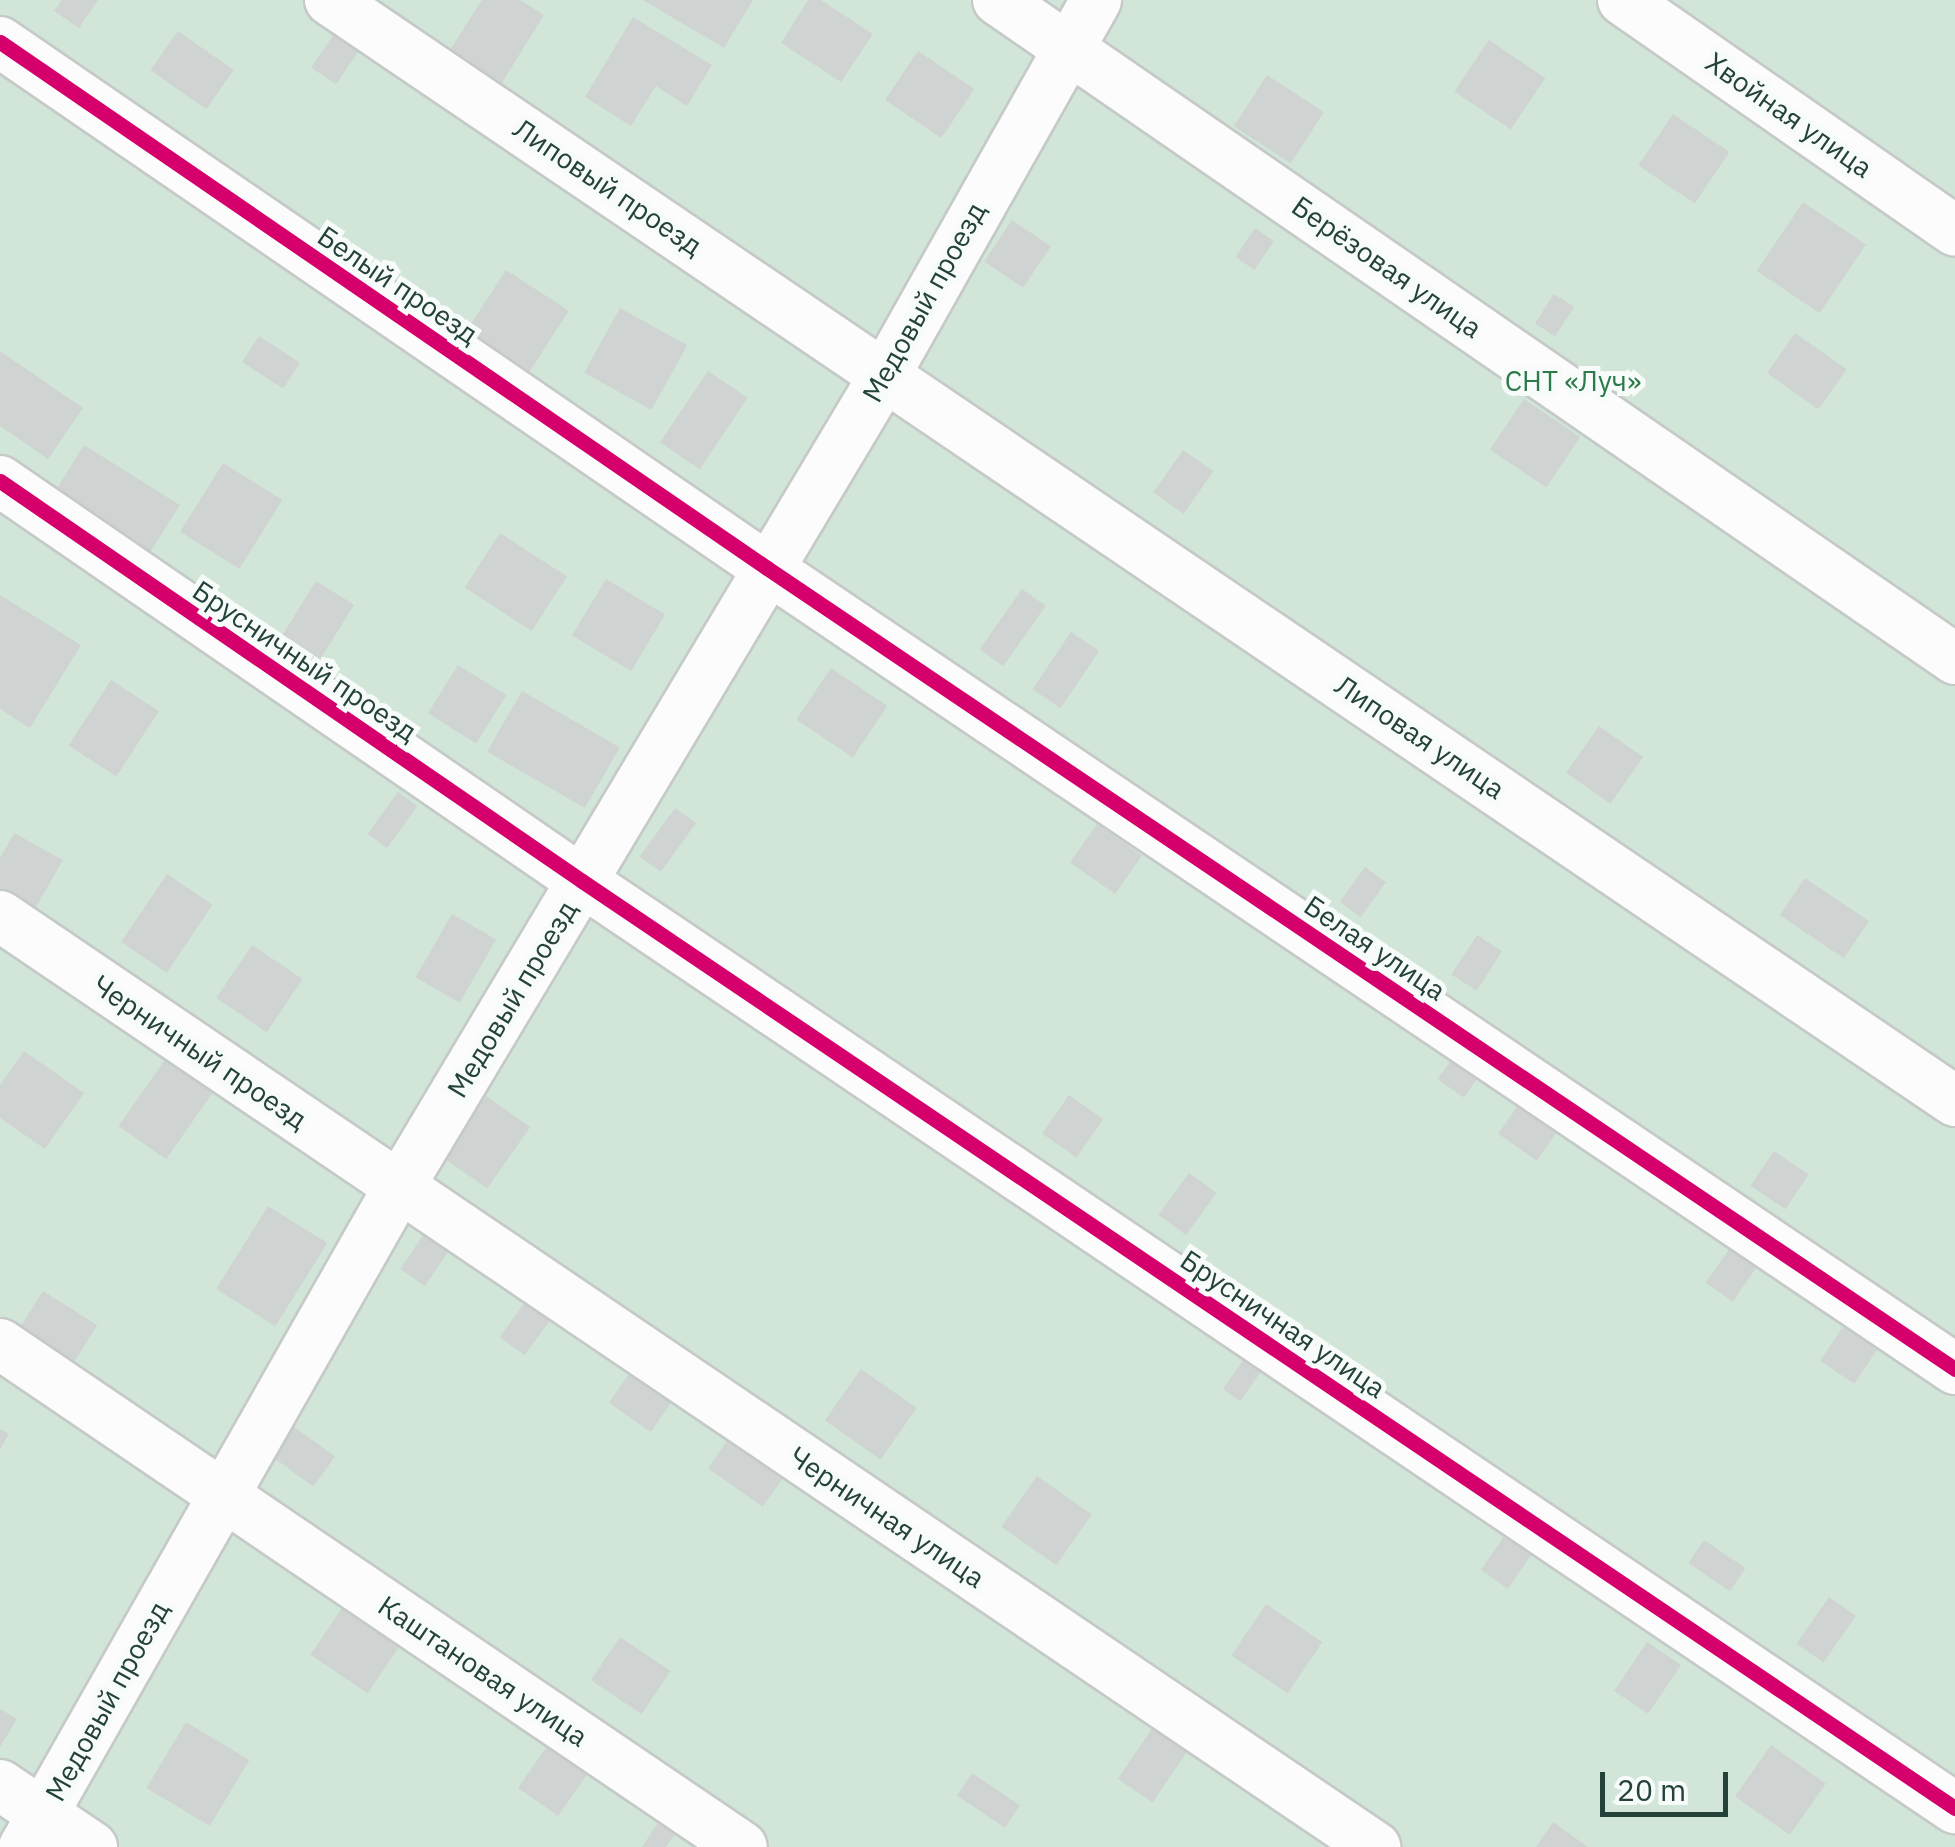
<!DOCTYPE html>
<html>
<head>
<meta charset="utf-8">
<style>
	body { margin:0 }
	#map { position:relative; width:1955px; height:1847px; overflow:hidden; background:#e8edeb; font-family:"IBM Plex Sans",sans-serif }
	div>[style] { position:absolute }
	[style*='--x'] { left:calc(var(--x)*1px); top:calc(var(--y)*1px); width:calc(var(--w)*1px); rotate:calc(var(--a)*1deg) }
	.green>* { inset:0; background:#d1e6d8; transform-origin:0 0 }
	.building>* { inset:0; background:#cfd4d2; transform-origin:0 0 }
	.roads { filter:drop-shadow(2px 0 #c5cac8) drop-shadow(-2px 0 #c5cac8) drop-shadow(0 2px #c5cac8) drop-shadow(0 -2px #c5cac8) }
	.minor>* { height:50px; margin:-25px; padding:0 25px; transform-origin:25px; border-radius:25px; background:#fcfcfc }
	.cycleway>* { height:15px; margin:-7.5px; padding:0 7.5px; transform-origin:7.5px; border-radius:7.5px; background:#d6006c }
	span { translate:-50% -50%; white-space:nowrap; text-align:center; line-height:1.15; -webkit-text-stroke:10px #f7fbf9; paint-order:stroke }
	.street-label { font-size:28px; color:#24423a }
	.park-label { font-size:28px; color:#2d7a4b }
	.scale { position:absolute; left:1600px; top:1772px; width:128px; height:45px; box-sizing:border-box; border:5px solid #24423a; border-top:0; padding-left:12px; font-size:30px; line-height:35px; white-space:nowrap; color:#24423a; -webkit-text-stroke:8px #f7fbf9; paint-order:stroke }
</style>
</head>
<body>
<div id="map">
	<div class="green">
		<div style="left:0;top:0;width:1955px;height:1847px"></div>
	</div>
	<div class="building">
		<div style="clip-path:polygon(62px 0,98px 0,79px 28px,54px 11px)"></div>
		<div style="clip-path:polygon(482px 0,520px 0,544px 15px,500px 86px,448px 53px)"></div>
		<div style="clip-path:polygon(643px 0,753px 0,724px 48px)"></div>
		<div style="clip-path:polygon(808px 0,821px 0,873px 34px,841px 82px,781px 43px)"></div>
		<div style="clip-path:polygon(633px 17px,712px 65px,687px 106px,656px 86px,631px 126px,585px 97px)"></div>
		<div style="left:342px;top:22px;width:30px;height:55px;rotate:34deg"></div>
		<div style="left:178px;top:31px;width:68px;height:48px;rotate:35deg"></div>
		<div style="left:1489px;top:40px;width:68px;height:62px;rotate:34deg"></div>
		<div style="left:918px;top:51px;width:68px;height:59px;rotate:34deg"></div>
		<div style="left:1267px;top:75px;width:68px;height:61px;rotate:33deg"></div>
		<div style="left:1673px;top:114px;width:68px;height:62px;rotate:34deg"></div>
		<div style="left:1803px;top:202px;width:76px;height:83px;rotate:34deg"></div>
		<div style="left:1012px;top:220px;width:47px;height:50px;rotate:34deg"></div>
		<div style="left:1255px;top:228px;width:23px;height:35px;rotate:34deg"></div>
		<div style="left:506px;top:270px;width:75px;height:83px;rotate:33deg"></div>
		<div style="left:1554px;top:294px;width:24px;height:35px;rotate:33deg"></div>
		<div style="left:620px;top:308px;width:77px;height:74px;rotate:29deg"></div>
		<div style="left:1795px;top:333px;width:63px;height:49px;rotate:35deg"></div>
		<div style="left:259px;top:336px;width:49px;height:31px;rotate:33deg"></div>
		<div style="clip-path:polygon(0 351px,83px 408px,48px 459px,0 426px)"></div>
		<div style="left:708px;top:371px;width:48px;height:86px;rotate:34deg"></div>
		<div style="left:1524px;top:399px;width:68px;height:61px;rotate:34deg"></div>
		<div style="left:84px;top:445px;width:113px;height:58px;rotate:32deg"></div>
		<div style="left:1183px;top:450px;width:37px;height:52px;rotate:35deg"></div>
		<div style="left:223px;top:463px;width:70px;height:81px;rotate:32deg"></div>
		<div style="left:500px;top:533px;width:80px;height:65px;rotate:33deg"></div>
		<div style="left:606px;top:579px;width:69px;height:66px;rotate:31deg"></div>
		<div style="left:316px;top:581px;width:45px;height:69px;rotate:32deg"></div>
		<div style="left:1022px;top:589px;width:29px;height:74px;rotate:35deg"></div>
		<div style="clip-path:polygon(0 595px,81px 645px,30px 728px,0 709px)"></div>
		<div style="left:1071px;top:632px;width:34px;height:69px;rotate:34deg"></div>
		<div style="left:458px;top:665px;width:57px;height:57px;rotate:32deg"></div>
		<div style="left:831px;top:668px;width:68px;height:62px;rotate:34deg"></div>
		<div style="left:111px;top:680px;width:57px;height:78px;rotate:33deg"></div>
		<div style="left:522px;top:691px;width:113px;height:70px;rotate:30deg"></div>
		<div style="left:1599px;top:726px;width:54px;height:57px;rotate:35deg"></div>
		<div style="left:398px;top:792px;width:24px;height:52px;rotate:36deg"></div>
		<div style="left:675px;top:808px;width:26px;height:60px;rotate:36deg"></div>
		<div style="left:1097px;top:824px;width:55px;height:47px;rotate:35deg"></div>
		<div style="clip-path:polygon(14px 833px,63px 860px,32px 914px,0 896px,0 858px)"></div>
		<div style="left:1365px;top:867px;width:26px;height:43px;rotate:36deg"></div>
		<div style="left:167px;top:874px;width:55px;height:82px;rotate:34deg"></div>
		<div style="left:1805px;top:878px;width:77px;height:45px;rotate:34deg"></div>
		<div style="left:452px;top:914px;width:51px;height:73px;rotate:30deg"></div>
		<div style="left:1477px;top:935px;width:30px;height:47px;rotate:33deg"></div>
		<div style="left:252px;top:945px;width:61px;height:64px;rotate:34deg"></div>
		<div style="clip-path:polygon(24px 1051px,84px 1093px,45px 1149px,0 1118px,0 1085px)"></div>
		<div style="left:1456px;top:1053px;width:32px;height:32px;rotate:35deg"></div>
		<div style="left:169px;top:1054px;width:58px;height:88px;rotate:35deg"></div>
		<div style="left:1069px;top:1095px;width:42px;height:47px;rotate:35deg"></div>
		<div style="left:486px;top:1096px;width:54px;height:75px;rotate:35deg"></div>
		<div style="left:1524px;top:1097px;width:47px;height:45px;rotate:35deg"></div>
		<div style="left:1774px;top:1151px;width:42px;height:42px;rotate:34deg"></div>
		<div style="left:1189px;top:1173px;width:34px;height:52px;rotate:36deg"></div>
		<div style="left:268px;top:1206px;width:70px;height:98px;rotate:32deg"></div>
		<div style="left:432px;top:1222px;width:30px;height:57px;rotate:34deg"></div>
		<div style="left:1732px;top:1245px;width:33px;height:46px;rotate:35deg"></div>
		<div style="left:43px;top:1291px;width:64px;height:47px;rotate:32deg"></div>
		<div style="left:533px;top:1291px;width:31px;height:57px;rotate:36deg"></div>
		<div style="left:1847px;top:1321px;width:41px;height:48px;rotate:34deg"></div>
		<div style="left:1251px;top:1349px;width:21px;height:49px;rotate:35deg"></div>
		<div style="left:861px;top:1369px;width:68px;height:63px;rotate:35deg"></div>
		<div style="left:629px;top:1374px;width:51px;height:35px;rotate:35deg"></div>
		<div style="left:293px;top:1426px;width:52px;height:37px;rotate:36deg"></div>
		<div style="clip-path:polygon(0 1429px,9px 1434px,0 1450px)"></div>
		<div style="left:732px;top:1434px;width:67px;height:42px;rotate:35deg"></div>
		<div style="left:1037px;top:1476px;width:67px;height:62px;rotate:35deg"></div>
		<div style="left:1510px;top:1528px;width:33px;height:51px;rotate:35deg"></div>
		<div style="left:1704px;top:1540px;width:50px;height:28px;rotate:34deg"></div>
		<div style="left:1829px;top:1597px;width:33px;height:57px;rotate:35deg"></div>
		<div style="left:1266px;top:1604px;width:68px;height:62px;rotate:34deg"></div>
		<div style="left:344px;top:1605px;width:69px;height:60px;rotate:34deg"></div>
		<div style="left:620px;top:1637px;width:61px;height:52px;rotate:34deg"></div>
		<div style="left:1647px;top:1642px;width:41px;height:59px;rotate:34deg"></div>
		<div style="clip-path:polygon(0 1709px,17px 1719px,0 1747px)"></div>
		<div style="left:1157px;top:1721px;width:42px;height:70px;rotate:34deg"></div>
		<div style="left:186px;top:1722px;width:74px;height:77px;rotate:31deg"></div>
		<div style="left:550px;top:1742px;width:49px;height:56px;rotate:35deg"></div>
		<div style="left:1771px;top:1745px;width:67px;height:63px;rotate:35deg"></div>
		<div style="left:972px;top:1773px;width:58px;height:27px;rotate:34deg"></div>
		<div style="clip-path:polygon(661px 1818px,678px 1830px,666px 1847px,642px 1847px)"></div>
		<div style="clip-path:polygon(1553px 1822px,1588px 1847px,1536px 1847px)"></div>
	</div>
	<div class="roads">
		<div class="minor">
			<div style="--x:330;--y:0;--w:1963;--a:34.12"></div>
			<div style="--x:998;--y:0;--w:1162;--a:34.55"></div>
			<div style="--x:1623;--y:0;--w:404;--a:34.8"></div>
			<div style="--x:0;--y:42;--w:930;--a:34.44"></div>
			<div style="--x:767;--y:568;--w:1433;--a:33.99"></div>
			<div style="--x:0;--y:481;--w:706;--a:34.5"></div>
			<div style="--x:582;--y:881;--w:1657;--a:34.03"></div>
			<div style="--x:0;--y:916;--w:1661;--a:34.1"></div>
			<div style="--x:0;--y:1344;--w:896;--a:34.13"></div>
			<div style="--x:0;--y:1785;--w:111;--a:34"></div>
			<div style="--x:24;--y:1847;--w:759;--a:-60.4"></div>
			<div style="--x:399;--y:1187;--w:949;--a:-59.11"></div>
			<div style="--x:886;--y:373;--w:428;--a:-60.6"></div>
		</div>
	</div>
	<div class="cycleway">
		<div style="--x:0;--y:42;--w:930;--a:34.44"></div>
		<div style="--x:767;--y:568;--w:1433;--a:33.99"></div>
		<div style="--x:0;--y:481;--w:706;--a:34.5"></div>
		<div style="--x:582;--y:881;--w:1657;--a:34.03"></div>
	</div>
	<div class="street-label">
		<span style="left:1789px;top:115px;rotate:35deg">Хвойная улица</span>
		<span style="left:608px;top:187px;rotate:34deg">Липовый проезд</span>
		<span style="left:1387px;top:267px;rotate:35deg">Берёзовая улица</span>
		<span style="left:398px;top:285px;rotate:34deg">Белый проезд</span>
		<span style="left:924px;top:302px;rotate:-61deg">Медовый проезд</span>
		<span style="left:305px;top:661px;rotate:34deg">Брусничный проезд</span>
		<span style="left:1420px;top:737px;rotate:34deg">Липовая улица</span>
		<span style="left:1375px;top:948px;rotate:34deg">Белая улица</span>
		<span style="left:512px;top:999px;rotate:-59deg">Медовый проезд</span>
		<span style="left:200px;top:1052px;rotate:34deg">Черничный проезд</span>
		<span style="left:1283px;top:1324px;rotate:34deg">Брусничная улица</span>
		<span style="left:887px;top:1517px;rotate:34deg">Черничная улица</span>
		<span style="left:483px;top:1671px;rotate:34deg">Каштановая улица</span>
		<span style="left:107px;top:1701px;rotate:-61deg">Медовый проезд</span>
	</div>
	<div class="park-label">
		<span style="left:1573px;top:381px">СНТ «Луч»</span>
	</div>
	<div class="scale">20 m</div>
</div>
</body>
</html>
